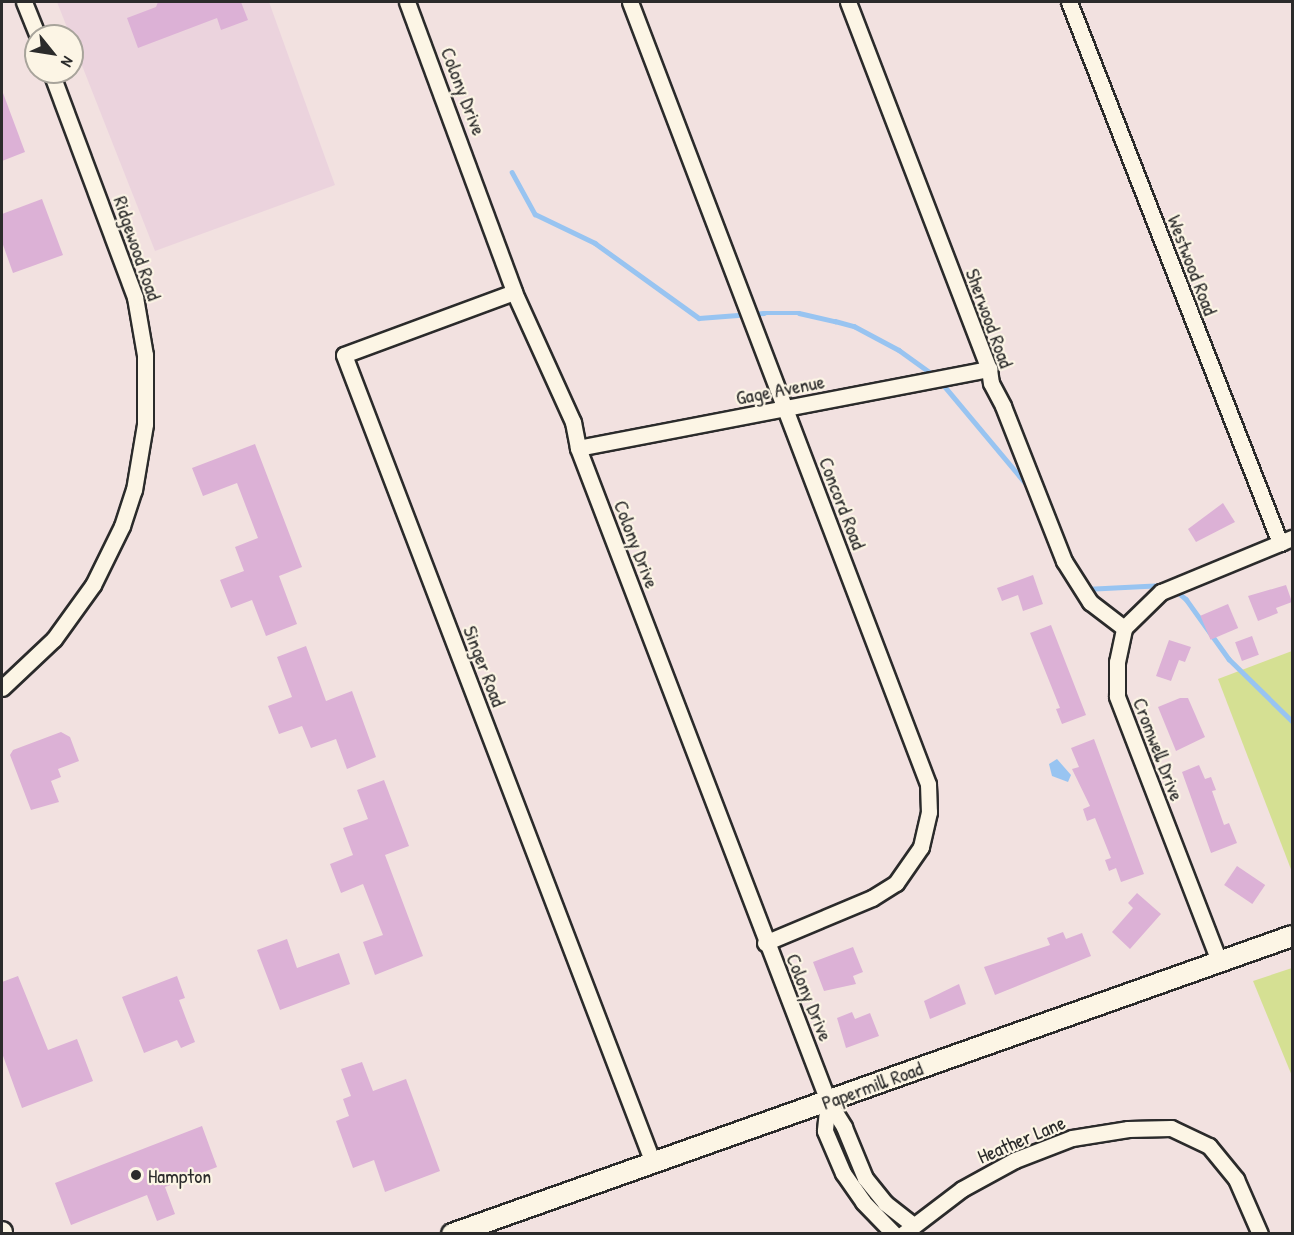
<!DOCTYPE html>
<html>
<head>
<meta charset="utf-8">
<style>
	body { margin:0 }
	#map { position:relative; width:1294px; height:1235px; overflow:hidden; background:#f2e1e0; font-family:"Patrick Hand",sans-serif }
	div>[style] { position:absolute }
	[style*='--x'] { left:calc(var(--x)*1px); top:calc(var(--y)*1px); width:calc(var(--w)*1px); rotate:calc(var(--a)*1deg) }
	.built>* { inset:0; background:#ebd3dd }
	.green>* { inset:0; background:#d5e093 }
	.water>* { inset:0; background:#98c4f1 }
	.stream>* { height:4.5px; margin:-2.25px; padding:0 2.25px; transform-origin:2.25px; border-radius:2.25px; background:#98c4f1 }
	.building>* { inset:0; background:#dcb1d6; transform-origin:0 0 }
	.roads { filter:drop-shadow(2px 0 #2b2b2b) drop-shadow(-2px 0 #2b2b2b) drop-shadow(0 2px #2b2b2b) drop-shadow(0 -2px #2b2b2b) }
	.minor>* { height:15px; margin:-7.5px; padding:0 7.5px; transform-origin:7.5px; border-radius:7.5px; background:#fcf5e5 }
	.major>* { height:20px; margin:-10px; padding:0 10px; transform-origin:10px; border-radius:10px; background:#fcf5e5 }
	.dots>* { width:16px; height:16px; translate:-50% -50%; box-sizing:border-box; border:3px solid #fcf5e5; border-radius:50% }
	span { translate:-50% -50%; white-space:nowrap; text-align:center; line-height:1.15; -webkit-text-stroke:4.5px #fcf5e5; paint-order:stroke }
	.street-label { font-size:20px; color:#2b2b2b }
	.poi-label { font-size:20px; color:#2b2b2b }
	.left { translate:0 -50%; text-align:left }
	.frame { position:absolute; inset:0; border:3px solid #2b2b2b; pointer-events:none }
	.north { position:absolute; left:24px; top:24px; width:60px; height:60px; box-sizing:border-box; background:#fcf5e5; border:2px solid #a8a49b; border-radius:50%; rotate:120deg; font-size:16px; font-weight:700; line-height:24px; text-align:center; color:#2b2b2b }
	.north::after { content:''; display:block; margin:auto; width:21px; height:27px; background:#2b2b2b; clip-path:polygon(50% 0,100% 100%,50% 72%,0 100%) }
</style>
</head>
<body>
<div id="map">
	<div class="built">
		<div style="clip-path:polygon(57px 2px,269px 2px,335px 185px,155px 251px)"></div>
	</div>
	<div class="green">
		<div style="clip-path:polygon(1292px 651px,1292px 872px,1218px 679px)"></div>
		<div style="clip-path:polygon(1292px 968px,1292px 1076px,1253px 981px)"></div>
	</div>
	<div class="water">
		<div style="clip-path:polygon(1057px 759px,1071px 775px,1068px 782px,1052px 776px,1049px 764px)"></div>
	</div>
	<div class="stream">
		<div style="--x:512;--y:172;--w:48;--a:61.3"></div>
		<div style="--x:535;--y:214;--w:67;--a:25.8"></div>
		<div style="--x:595;--y:243;--w:128;--a:35.8"></div>
		<div style="--x:699;--y:318;--w:65;--a:-4.4"></div>
		<div style="--x:764;--y:313;--w:35;--a:0"></div>
		<div style="--x:799;--y:313;--w:37;--a:13"></div>
		<div style="--x:835;--y:321;--w:20;--a:15"></div>
		<div style="--x:854;--y:326;--w:51;--a:28.1"></div>
		<div style="--x:899;--y:350;--w:44;--a:35.8"></div>
		<div style="--x:941;--y:382;--w:136;--a:50.1"></div>
		<div style="--x:1085;--y:589;--w:79;--a:-2.9"></div>
		<div style="--x:1174;--y:589;--w:16;--a:40"></div>
		<div style="--x:1186;--y:599;--w:74;--a:54.4"></div>
		<div style="--x:1229;--y:659;--w:88;--a:44.5"></div>
	</div>
	<div class="building">
		<div style="clip-path:polygon(158px 2px,241px 2px,248px 20px,221px 30px,217px 18px,138px 48px,127px 18px,156px 7px)"></div>
		<div style="clip-path:polygon(3px 93px,25px 152px,2px 161px,2px 93px)"></div>
		<div style="clip-path:polygon(42px 199px,63px 255px,13px 273px,2px 242px,2px 214px)"></div>
		<div style="clip-path:polygon(255px 444px,302px 567px,279px 576px,297px 624px,266px 636px,252px 600px,231px 608px,220px 580px,244px 571px,235px 547px,258px 538px,237px 483px,203px 496px,192px 468px)"></div>
		<div style="clip-path:polygon(1223px 503px,1235px 522px,1196px 542px,1188px 529px)"></div>
		<div style="clip-path:polygon(1033px 575px,1043px 604px,1023px 611px,1018px 595px,1002px 601px,997px 588px)"></div>
		<div style="clip-path:polygon(1286px 585px,1292px 602px,1276px 608px,1278px 613px,1258px 621px,1248px 596px)"></div>
		<div style="left:1228px;top:604px;width:26px;height:30px;rotate:67deg"></div>
		<div style="clip-path:polygon(1051px 625px,1086px 715px,1062px 724px,1056px 709px,1060px 708px,1030px 633px)"></div>
		<div style="left:1252px;top:636px;width:20px;height:18px;rotate:70deg"></div>
		<div style="clip-path:polygon(1169px 640px,1191px 647px,1185px 662px,1179px 660px,1171px 681px,1156px 676px)"></div>
		<div style="clip-path:polygon(306px 646px,326px 701px,352px 691px,376px 757px,347px 769px,336px 739px,311px 748px,302px 726px,279px 734px,268px 706px,292px 697px,277px 657px)"></div>
		<div style="clip-path:polygon(1180px 698px,1188px 698px,1205px 737px,1176px 751px,1158px 707px)"></div>
		<div style="clip-path:polygon(61px 732px,70px 737px,79px 761px,58px 769px,61px 777px,51px 781px,59px 802px,31px 810px,10px 755px,13px 750px)"></div>
		<div style="clip-path:polygon(1094px 739px,1144px 874px,1121px 882px,1116px 868px,1109px 871px,1105px 860px,1111px 858px,1095px 818px,1087px 821px,1083px 809px,1090px 806px,1072px 769px,1079px 767px,1071px 748px)"></div>
		<div style="clip-path:polygon(1199px 765px,1205px 779px,1211px 777px,1216px 790px,1212px 791px,1224px 825px,1229px 823px,1237px 843px,1211px 853px,1182px 772px)"></div>
		<div style="clip-path:polygon(384px 780px,409px 846px,385px 855px,423px 956px,375px 975px,363px 942px,383px 935px,363px 884px,341px 893px,330px 864px,353px 855px,343px 828px,368px 819px,357px 790px)"></div>
		<div style="left:1237px;top:866px;width:34px;height:23px;rotate:34deg"></div>
		<div style="clip-path:polygon(1137px 893px,1161px 914px,1130px 949px,1112px 932px,1133px 908px,1128px 903px)"></div>
		<div style="clip-path:polygon(1063px 932px,1066px 939px,1082px 933px,1091px 956px,995px 995px,984px 967px,1050px 945px,1047px 938px)"></div>
		<div style="clip-path:polygon(287px 939px,297px 968px,339px 953px,350px 984px,280px 1010px,257px 950px)"></div>
		<div style="clip-path:polygon(853px 947px,863px 972px,853px 976px,856px 984px,824px 991px,813px 962px)"></div>
		<div style="clip-path:polygon(18px 976px,48px 1050px,77px 1039px,93px 1081px,22px 1108px,2px 1053px,2px 982px)"></div>
		<div style="clip-path:polygon(177px 976px,185px 998px,179px 1000px,195px 1042px,181px 1048px,177px 1040px,144px 1053px,122px 997px)"></div>
		<div style="clip-path:polygon(959px 984px,966px 1004px,930px 1019px,924px 1001px)"></div>
		<div style="clip-path:polygon(852px 1012px,855px 1019px,870px 1013px,879px 1036px,846px 1048px,837px 1018px)"></div>
		<div style="clip-path:polygon(362px 1062px,373px 1091px,406px 1079px,440px 1171px,385px 1192px,374px 1160px,353px 1168px,336px 1121px,349px 1116px,343px 1099px,351px 1096px,341px 1069px)"></div>
		<div style="clip-path:polygon(202px 1126px,217px 1167px,165px 1187px,175px 1214px,157px 1221px,147px 1195px,71px 1225px,55px 1183px)"></div>
	</div>
	<div class="roads">
		<div class="minor">
			<div style="--x:24;--y:2;--w:37;--a:68"></div>
			<div style="--x:407;--y:2;--w:309;--a:69.7"></div>
			<div style="--x:514;--y:292;--w:143;--a:65.6"></div>
			<div style="--x:573;--y:422;--w:26;--a:79"></div>
			<div style="--x:578;--y:448;--w:699;--a:69.05"></div>
			<div style="--x:828;--y:1101;--w:31;--a:58"></div>
			<div style="--x:844;--y:1127;--w:55;--a:67.6"></div>
			<div style="--x:865;--y:1178;--w:32;--a:51"></div>
			<div style="--x:885;--y:1203;--w:36;--a:38"></div>
			<div style="--x:630;--y:2;--w:837;--a:69.14"></div>
			<div style="--x:928;--y:784;--w:28;--a:88"></div>
			<div style="--x:929;--y:812;--w:36;--a:103"></div>
			<div style="--x:921;--y:847;--w:44;--a:124.8"></div>
			<div style="--x:896;--y:883;--w:28;--a:148"></div>
			<div style="--x:872;--y:898;--w:116;--a:157.2"></div>
			<div style="--x:848;--y:2;--w:393;--a:69"></div>
			<div style="--x:989;--y:369;--w:14;--a:82"></div>
			<div style="--x:991;--y:383;--w:26;--a:62"></div>
			<div style="--x:1003;--y:406;--w:167;--a:68.5"></div>
			<div style="--x:1064;--y:561;--w:49;--a:57.6"></div>
			<div style="--x:1090;--y:602;--w:43;--a:37.4"></div>
			<div style="--x:1069;--y:2;--w:581;--a:68.69"></div>
			<div style="--x:514;--y:292;--w:181;--a:159.7"></div>
			<div style="--x:344;--y:355;--w:865;--a:69.07"></div>
			<div style="--x:578;--y:448;--w:419;--a:-10.9"></div>
			<div style="--x:2;--y:688;--w:71;--a:-43.3"></div>
			<div style="--x:54;--y:639;--w:67;--a:-54.2"></div>
			<div style="--x:93;--y:585;--w:66;--a:-63.8"></div>
			<div style="--x:122;--y:526;--w:38;--a:-72"></div>
			<div style="--x:134;--y:490;--w:67;--a:-80.5"></div>
			<div style="--x:145;--y:424;--w:69;--a:-90"></div>
			<div style="--x:145;--y:355;--w:59;--a:-99.8"></div>
			<div style="--x:135;--y:297;--w:240;--a:-110.5"></div>
			<div style="--x:1219;--y:961;--w:284;--a:-111.1"></div>
			<div style="--x:1117;--y:696;--w:34;--a:-90"></div>
			<div style="--x:1117;--y:662;--w:35;--a:-78"></div>
			<div style="--x:1124;--y:628;--w:52;--a:-44.2"></div>
			<div style="--x:1161;--y:592;--w:142;--a:-22.4"></div>
			<div style="--x:828;--y:1101;--w:30;--a:96"></div>
			<div style="--x:825;--y:1131;--w:46;--a:66.8"></div>
			<div style="--x:843;--y:1173;--w:35;--a:55"></div>
			<div style="--x:863;--y:1202;--w:45;--a:45.9"></div>
			<div style="--x:903;--y:1234;--w:74;--a:-37.3"></div>
			<div style="--x:962;--y:1189;--w:60;--a:-28.7"></div>
			<div style="--x:1015;--y:1160;--w:61;--a:-21.1"></div>
			<div style="--x:1072;--y:1138;--w:57;--a:-9.1"></div>
			<div style="--x:1128;--y:1129;--w:43;--a:-1.3"></div>
			<div style="--x:1171;--y:1128;--w:42;--a:25.3"></div>
			<div style="--x:1209;--y:1146;--w:43;--a:50.7"></div>
			<div style="--x:1236;--y:1179;--w:60;--a:66.4"></div>
		</div>
		<div class="major">
			<div style="--x:2;--y:1232;--w:2;--a:90"></div>
			<div style="--x:452;--y:1234;--w:891;--a:-19.53"></div>
		</div>
	</div>
	<div class="dots">
		<div style="left:136px;top:1175px;background:#2b2b2b"></div>
	</div>
	<div class="street-label">
		<span style="left:464px;top:91px;rotate:69deg">Colony Drive</span>
		<span style="left:138px;top:248px;rotate:71deg">Ridgewood Road</span>
		<span style="left:1193px;top:265px;rotate:69deg">Westwood Road</span>
		<span style="left:990px;top:318px;rotate:70deg">Sherwood Road</span>
		<span style="left:780px;top:389px;rotate:-11deg">Gage Avenue</span>
		<span style="left:843px;top:503px;rotate:69deg">Concord Road</span>
		<span style="left:637px;top:544px;rotate:69deg">Colony Drive</span>
		<span style="left:485px;top:666px;rotate:69deg">Singer Road</span>
		<span style="left:1159px;top:749px;rotate:69deg">Cromwell Drive</span>
		<span style="left:810px;top:997px;rotate:68deg">Colony Drive</span>
		<span style="left:872px;top:1085px;rotate:-20deg">Papermill Road</span>
		<span style="left:1021px;top:1139px;rotate:-23deg">Heather Lane</span>
	</div>
	<div class="poi-label">
		<span class="left" style="left:148px;top:1175px">Hampton</span>
	</div>
	<div class="frame"></div>
	<div class="north">N</div>
</div>
</body>
</html>
